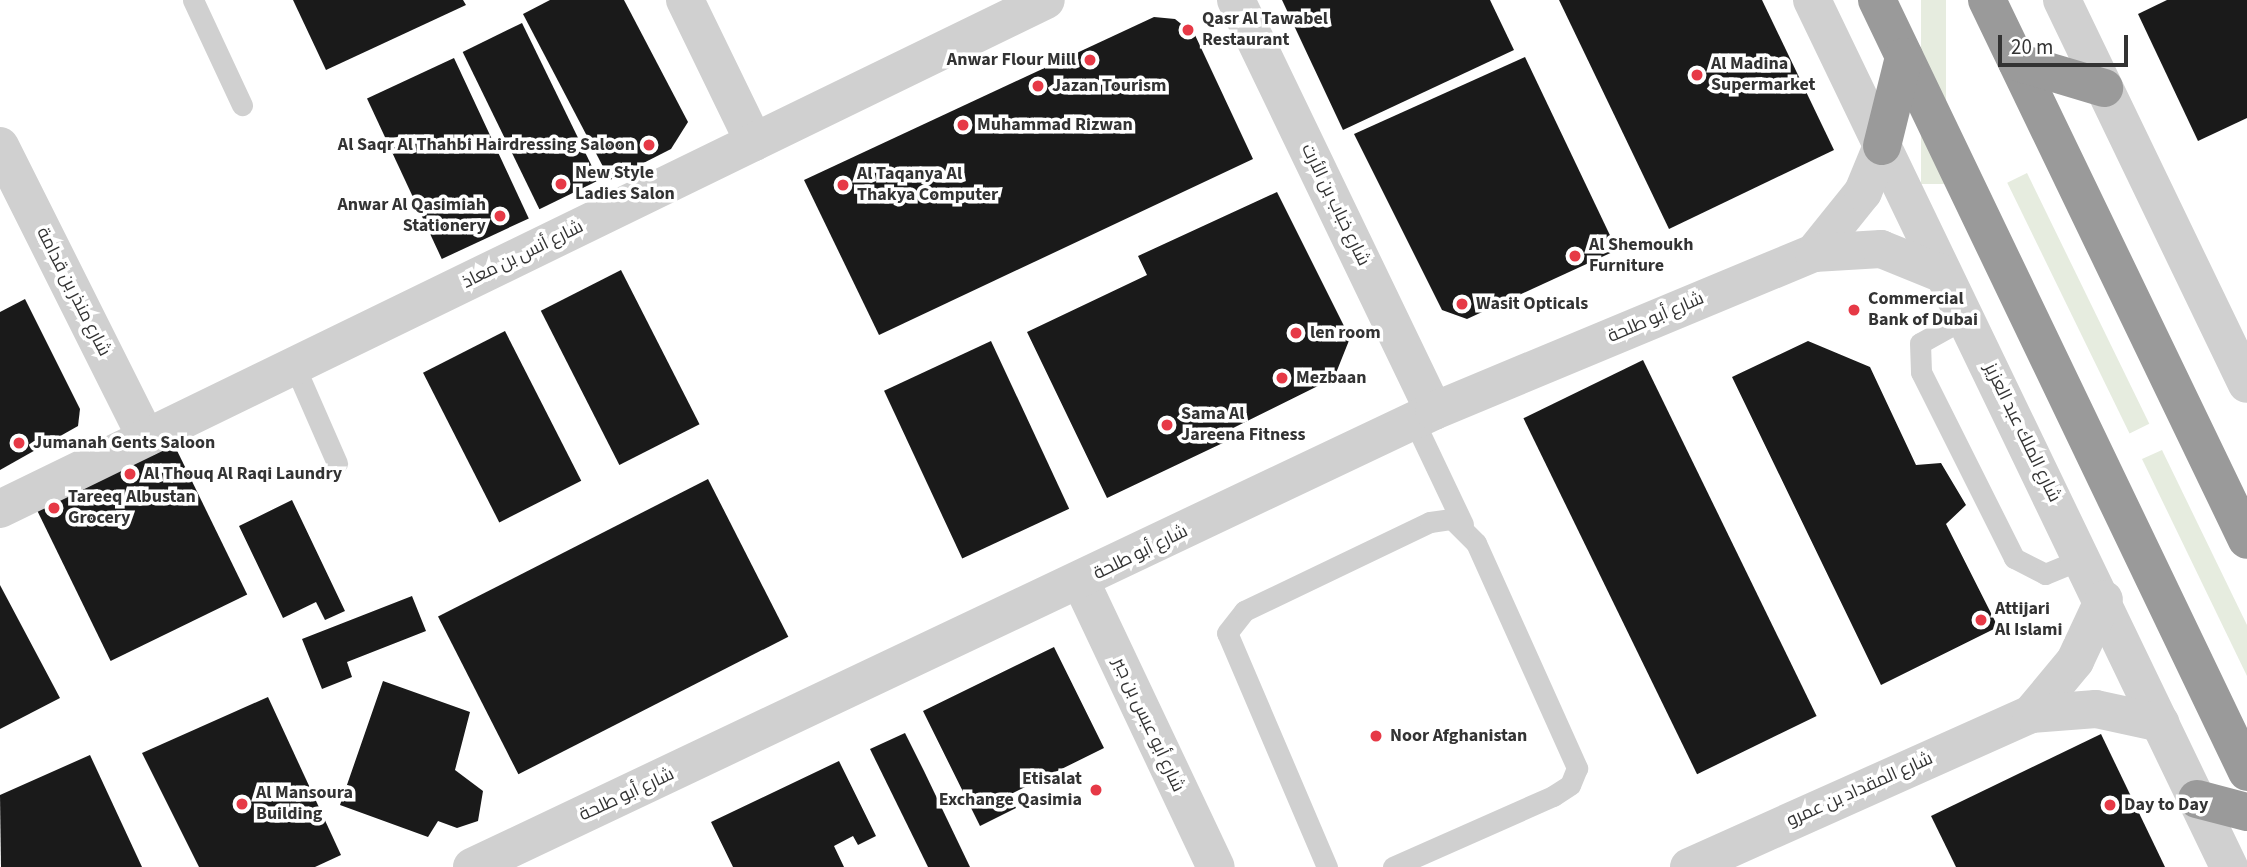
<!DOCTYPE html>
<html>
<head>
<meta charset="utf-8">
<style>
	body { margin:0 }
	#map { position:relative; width:2247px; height:867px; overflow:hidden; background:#fff; font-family:"Source Sans 3",Cairo,sans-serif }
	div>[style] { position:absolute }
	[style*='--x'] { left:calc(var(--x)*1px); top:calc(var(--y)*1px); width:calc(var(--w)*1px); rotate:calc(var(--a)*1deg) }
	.green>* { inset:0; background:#e6ecdf; transform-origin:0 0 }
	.building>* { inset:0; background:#1a1a1a; transform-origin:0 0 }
	.lane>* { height:21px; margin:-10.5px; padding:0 10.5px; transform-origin:10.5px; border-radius:10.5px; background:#d0d0d0 }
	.street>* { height:38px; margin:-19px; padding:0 19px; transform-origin:19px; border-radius:19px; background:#d0d0d0 }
	.highway>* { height:38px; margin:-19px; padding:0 19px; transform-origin:19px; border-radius:19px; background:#9a9a9a }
	.dots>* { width:19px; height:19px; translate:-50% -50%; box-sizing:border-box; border:4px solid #fff; border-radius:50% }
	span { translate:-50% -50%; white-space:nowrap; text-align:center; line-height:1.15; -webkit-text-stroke:7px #fff; paint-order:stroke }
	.poi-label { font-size:18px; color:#333; font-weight:700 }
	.left { translate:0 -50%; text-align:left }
	.right { translate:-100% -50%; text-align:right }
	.street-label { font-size:18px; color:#333 }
	.scale { position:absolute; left:1998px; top:35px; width:130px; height:32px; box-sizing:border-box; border:4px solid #333; border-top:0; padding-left:9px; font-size:21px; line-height:24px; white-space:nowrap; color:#333; -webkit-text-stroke:5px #fff; paint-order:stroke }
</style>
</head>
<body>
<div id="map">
	<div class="green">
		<div style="left:1921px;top:0;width:25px;height:184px"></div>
		<div style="left:2027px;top:173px;width:279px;height:22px;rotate:64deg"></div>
		<div style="clip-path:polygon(2162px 450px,2247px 625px,2247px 676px,2142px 459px)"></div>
	</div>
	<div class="building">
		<div style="clip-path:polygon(293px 0,463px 0,466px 5px,326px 70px)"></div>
		<div style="clip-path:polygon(550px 0,624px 0,688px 122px,671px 149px,610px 180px,523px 14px)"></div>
		<div style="clip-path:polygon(1282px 0,1490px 0,1514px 50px,1343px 130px)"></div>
		<div style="clip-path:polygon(1559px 0,1762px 0,1834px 150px,1669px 229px)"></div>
		<div style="clip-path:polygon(2167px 0,2247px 0,2247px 118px,2198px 141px,2138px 14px)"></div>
		<div style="clip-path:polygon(1154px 17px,1175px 19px,1195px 35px,1253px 159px,879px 335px,804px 180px)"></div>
		<div style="left:522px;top:23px;width:175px;height:66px;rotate:64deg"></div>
		<div style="clip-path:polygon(1525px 57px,1617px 250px,1467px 319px,1442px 310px,1354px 134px)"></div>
		<div style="left:454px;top:58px;width:177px;height:96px;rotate:65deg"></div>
		<div style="clip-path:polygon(1277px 192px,1350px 338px,1334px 378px,1223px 433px,1227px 441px,1107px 498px,1027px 332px,1147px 275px,1138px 256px)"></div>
		<div style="left:621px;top:270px;width:173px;height:90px;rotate:63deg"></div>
		<div style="clip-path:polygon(25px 299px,80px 409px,78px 426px,0 470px,0 312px)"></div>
		<div style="left:505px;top:331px;width:168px;height:92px;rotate:63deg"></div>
		<div style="left:991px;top:341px;width:185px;height:118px;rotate:65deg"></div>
		<div style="clip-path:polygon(1808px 341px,1870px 367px,1916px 465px,1941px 463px,1966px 505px,1946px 524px,1998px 627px,1881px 685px,1732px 377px)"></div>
		<div style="left:1643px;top:360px;width:396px;height:133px;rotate:64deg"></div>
		<div style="left:167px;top:430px;width:183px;height:152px;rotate:64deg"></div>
		<div style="left:708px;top:479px;width:177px;height:303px;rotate:63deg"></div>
		<div style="clip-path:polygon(292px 500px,345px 611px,325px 620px,316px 602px,283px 618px,239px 526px)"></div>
		<div style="clip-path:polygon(0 585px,60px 698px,0 729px)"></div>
		<div style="clip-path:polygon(412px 596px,426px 631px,347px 662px,352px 677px,322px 689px,302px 639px)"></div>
		<div style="clip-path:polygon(1054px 647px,1104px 748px,1009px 795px,1016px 808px,980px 826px,923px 711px)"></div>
		<div style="clip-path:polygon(383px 681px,470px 712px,455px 770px,483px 791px,478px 821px,457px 828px,438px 821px,428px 837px,340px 805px)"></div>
		<div style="clip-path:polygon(268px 697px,341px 855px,315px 867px,199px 867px,142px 753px)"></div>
		<div style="clip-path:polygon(905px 733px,924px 771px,970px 867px,928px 867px,870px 749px)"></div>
		<div style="clip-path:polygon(2101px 734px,2165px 867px,1956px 867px,1931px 816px)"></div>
		<div style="clip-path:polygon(90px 755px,142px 867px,1px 867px,0 795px)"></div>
		<div style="clip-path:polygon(839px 761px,876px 836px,858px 845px,853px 836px,834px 846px,844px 867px,733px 867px,711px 822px)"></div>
	</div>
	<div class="lane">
		<div style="--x:193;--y:0;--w:116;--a:65"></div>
		<div style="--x:1965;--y:318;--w:51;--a:150.9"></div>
		<div style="--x:1920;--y:343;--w:29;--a:88"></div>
		<div style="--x:1921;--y:372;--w:208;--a:63.4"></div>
		<div style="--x:2014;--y:558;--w:35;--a:27"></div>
		<div style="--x:2045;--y:574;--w:42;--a:-22.3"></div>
		<div style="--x:295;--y:367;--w:105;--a:66.4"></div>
		<div style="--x:1414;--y:421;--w:114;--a:64.6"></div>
		<div style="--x:1327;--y:867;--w:254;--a:-113.1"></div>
		<div style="--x:1227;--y:633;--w:28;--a:-52"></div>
		<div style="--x:1244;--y:611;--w:206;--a:-25.6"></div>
		<div style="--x:1430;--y:522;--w:22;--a:-8"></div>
		<div style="--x:1452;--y:519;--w:34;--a:45"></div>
		<div style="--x:1476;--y:543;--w:247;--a:65.8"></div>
		<div style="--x:1577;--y:768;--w:18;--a:112"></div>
		<div style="--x:1570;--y:785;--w:20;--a:147"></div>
		<div style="--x:1553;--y:796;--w:175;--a:156.1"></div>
	</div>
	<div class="street">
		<div style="--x:685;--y:0;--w:158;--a:64.1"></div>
		<div style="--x:1236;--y:0;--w:456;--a:64.3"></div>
		<div style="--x:1812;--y:0;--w:962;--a:64.31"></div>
		<div style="--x:2062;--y:0;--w:426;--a:64.3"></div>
		<div style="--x:0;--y:146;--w:326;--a:63.4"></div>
		<div style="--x:1814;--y:253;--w:78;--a:-51.2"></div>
		<div style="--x:1863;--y:192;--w:50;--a:-67.6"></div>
		<div style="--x:0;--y:509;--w:1163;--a:-25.95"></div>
		<div style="--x:1081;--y:582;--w:315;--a:64.7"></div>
		<div style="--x:2031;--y:714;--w:69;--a:-50.3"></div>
		<div style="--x:2075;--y:661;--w:68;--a:-64.9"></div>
		<div style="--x:472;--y:867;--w:1065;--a:-25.36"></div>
		<div style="--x:1434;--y:411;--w:412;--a:-22.6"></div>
		<div style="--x:1814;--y:253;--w:67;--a:-3.4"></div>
		<div style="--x:1881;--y:249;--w:67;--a:22"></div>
		<div style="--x:1689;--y:867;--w:375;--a:-24.1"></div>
		<div style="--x:2031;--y:714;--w:65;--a:-4.4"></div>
		<div style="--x:2096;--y:709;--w:66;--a:12.2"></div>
	</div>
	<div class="highway">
		<div style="--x:1877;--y:0;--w:856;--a:64.39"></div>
		<div style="--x:1987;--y:0;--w:599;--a:64.29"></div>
		<div style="--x:2017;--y:62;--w:91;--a:16.6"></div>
		<div style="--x:1882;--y:146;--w:92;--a:-76.1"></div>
		<div style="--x:2197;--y:799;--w:52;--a:14.6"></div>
	</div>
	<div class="dots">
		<div style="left:1188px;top:30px;background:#e63946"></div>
		<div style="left:1090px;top:60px;background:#e63946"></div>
		<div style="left:1697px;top:75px;background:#e63946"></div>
		<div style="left:1038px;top:86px;background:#e63946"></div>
		<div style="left:963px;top:125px;background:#e63946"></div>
		<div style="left:649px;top:145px;background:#e63946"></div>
		<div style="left:561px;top:184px;background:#e63946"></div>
		<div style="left:843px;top:185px;background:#e63946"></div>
		<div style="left:500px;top:216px;background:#e63946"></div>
		<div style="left:1575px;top:256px;background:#e63946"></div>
		<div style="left:1462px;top:304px;background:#e63946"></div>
		<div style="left:1854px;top:310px;background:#e63946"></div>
		<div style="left:1296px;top:333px;background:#e63946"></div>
		<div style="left:1282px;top:378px;background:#e63946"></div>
		<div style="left:1167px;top:425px;background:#e63946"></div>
		<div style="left:19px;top:443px;background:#e63946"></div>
		<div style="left:130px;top:474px;background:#e63946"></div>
		<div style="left:54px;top:508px;background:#e63946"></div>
		<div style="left:1981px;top:620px;background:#e63946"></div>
		<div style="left:1376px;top:736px;background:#e63946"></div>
		<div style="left:1096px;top:790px;background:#e63946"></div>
		<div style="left:242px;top:804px;background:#e63946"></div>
		<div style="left:2110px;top:805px;background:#e63946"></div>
	</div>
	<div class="poi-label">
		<span class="left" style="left:1202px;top:30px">Qasr Al Tawabel<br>Restaurant</span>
		<span class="right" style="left:1076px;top:60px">Anwar Flour Mill</span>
		<span class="left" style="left:1711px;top:75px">Al Madina<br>Supermarket</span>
		<span class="left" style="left:1052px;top:86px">Jazan Tourism</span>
		<span class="left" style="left:977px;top:125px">Muhammad Rizwan</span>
		<span class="right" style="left:635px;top:145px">Al Saqr Al Thahbi Hairdressing Saloon</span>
		<span class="left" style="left:575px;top:184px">New Style<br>Ladies Salon</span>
		<span class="left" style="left:857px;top:185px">Al Taqanya Al<br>Thakya Computer</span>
		<span class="right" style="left:486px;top:216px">Anwar Al Qasimiah<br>Stationery</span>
		<span class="left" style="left:1589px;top:256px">Al Shemoukh<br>Furniture</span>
		<span class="left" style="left:1868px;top:310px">Commercial<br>Bank of Dubai</span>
		<span class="left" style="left:1476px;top:304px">Wasit Opticals</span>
		<span class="left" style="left:1310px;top:333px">len room</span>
		<span class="left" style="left:1296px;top:378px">Mezbaan</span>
		<span class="left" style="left:1181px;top:425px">Sama Al<br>Jareena Fitness</span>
		<span class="left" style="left:33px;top:443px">Jumanah Gents Saloon</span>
		<span class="left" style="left:144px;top:474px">Al Thouq Al Raqi Laundry</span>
		<span class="left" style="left:68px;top:508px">Tareeq Albustan<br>Grocery</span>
		<span class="left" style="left:1995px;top:620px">Attijari<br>Al Islami</span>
		<span class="left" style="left:1390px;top:736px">Noor Afghanistan</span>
		<span class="right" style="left:1082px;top:790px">Etisalat<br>Exchange Qasimia</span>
		<span class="left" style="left:256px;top:804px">Al Mansoura<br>Building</span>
		<span class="left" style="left:2124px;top:805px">Day to Day</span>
	</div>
	<div class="street-label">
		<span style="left:1335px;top:205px;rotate:64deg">شارع خباب بن الأرت</span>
		<span style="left:523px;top:255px;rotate:-26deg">شارع أنس بن معاذ</span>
		<span style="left:73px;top:292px;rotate:63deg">شارع منذر بن قدامة</span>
		<span style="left:1656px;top:318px;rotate:-23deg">شارع أبو طلحة</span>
		<span style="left:2022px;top:433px;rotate:64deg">شارع الملك عبد العزيز</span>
		<span style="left:1141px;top:553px;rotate:-26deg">شارع أبو طلحة</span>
		<span style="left:1148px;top:725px;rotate:65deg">شارع أبو عبس بن جبر</span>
		<span style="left:1860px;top:790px;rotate:-24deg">شارع المقداد بن عمرو</span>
		<span style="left:627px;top:795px;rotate:-25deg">شارع أبو طلحة</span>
	</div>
	<div class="scale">20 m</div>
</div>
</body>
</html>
